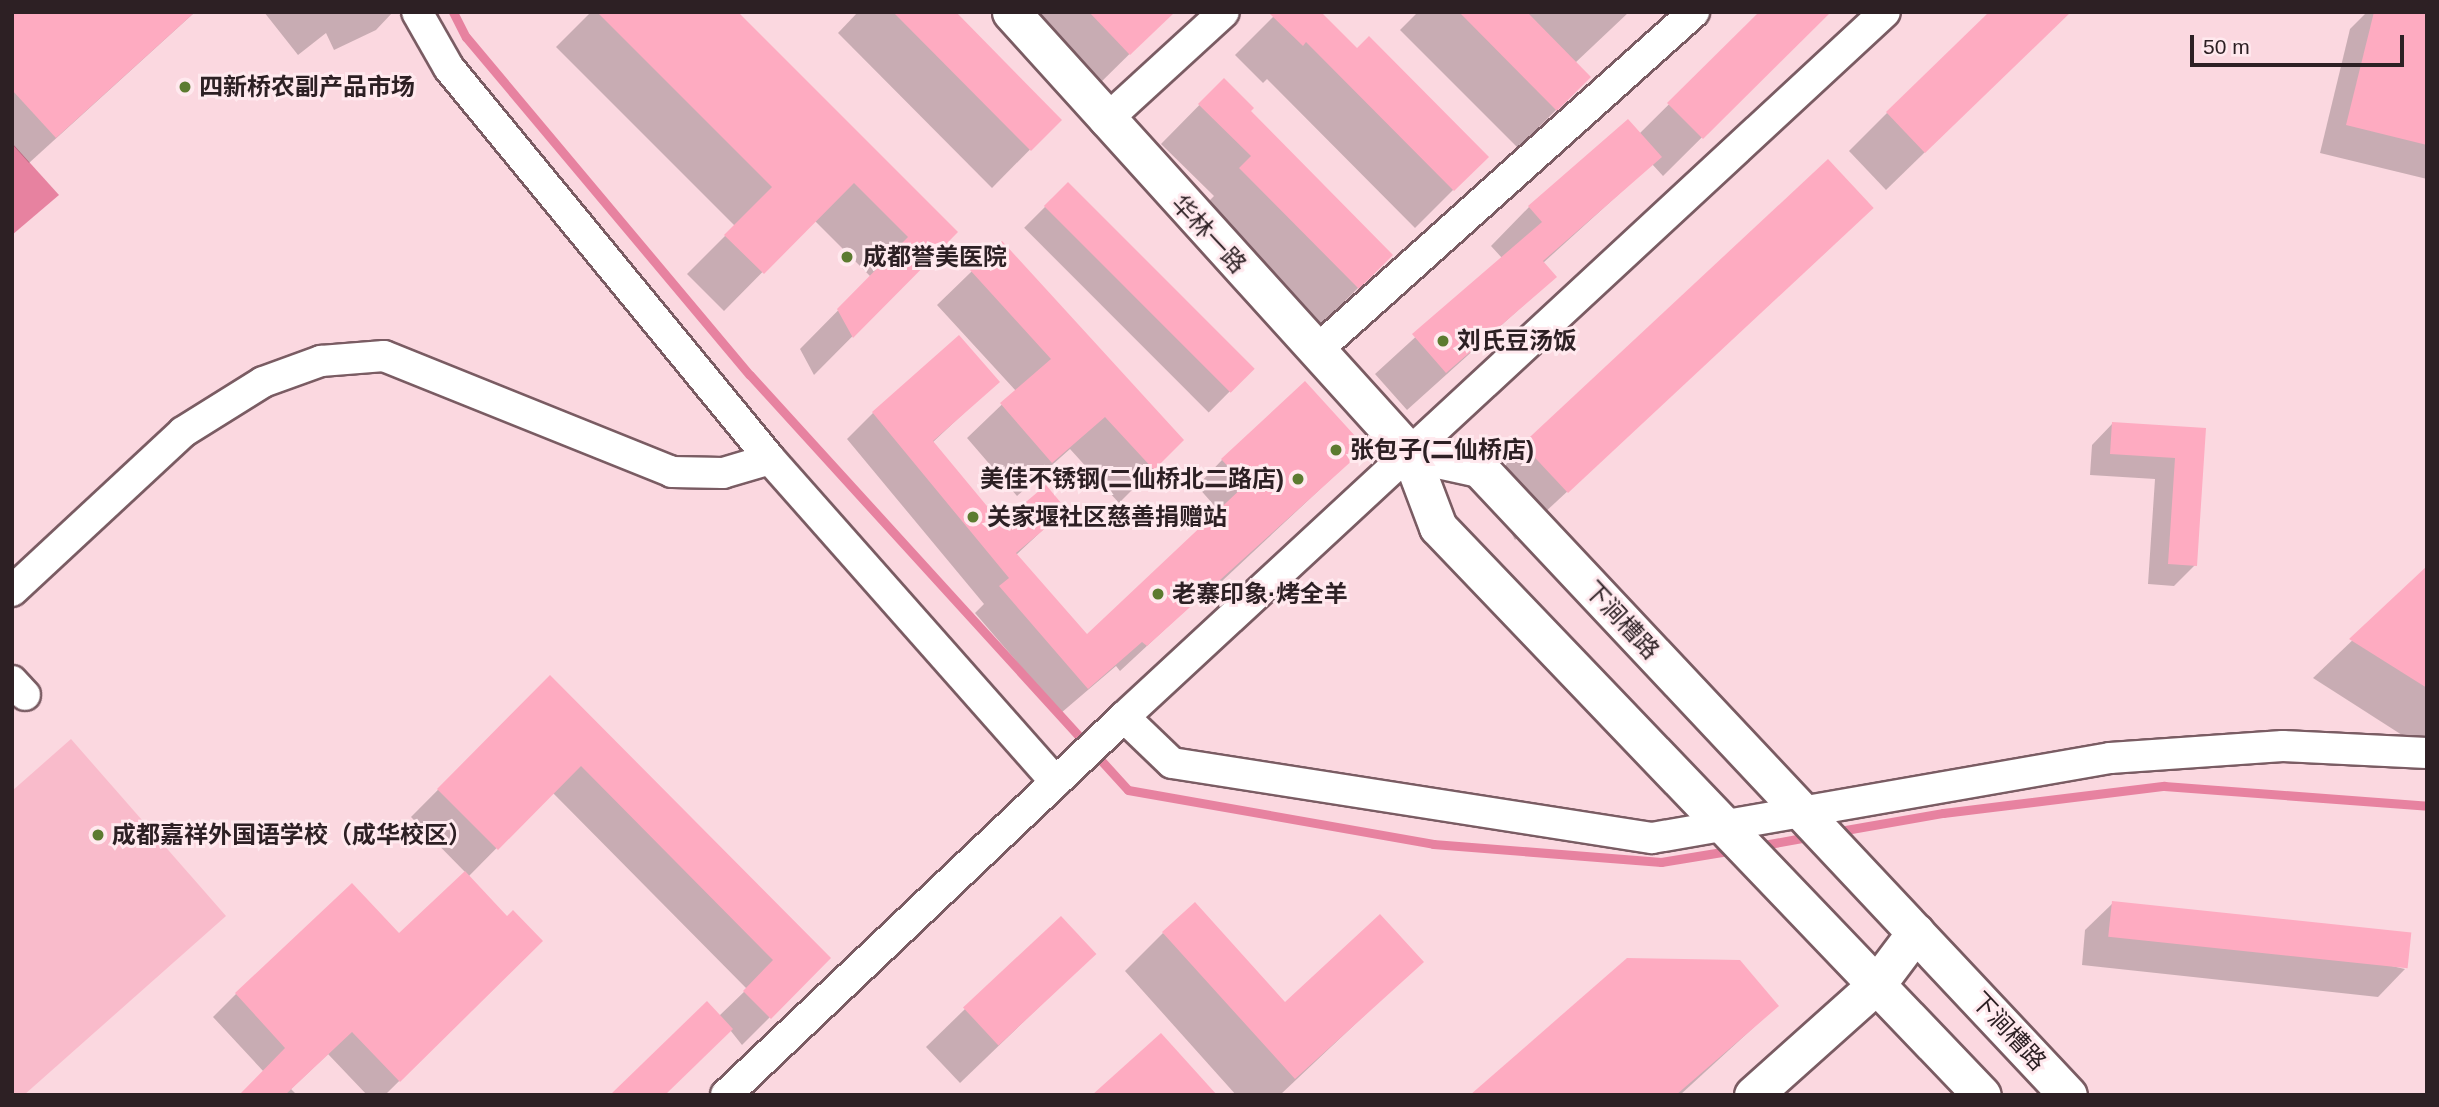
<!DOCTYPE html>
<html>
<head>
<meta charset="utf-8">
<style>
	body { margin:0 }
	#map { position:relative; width:2439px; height:1107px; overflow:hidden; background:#fbd8e0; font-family:Arial,"Noto Sans SC",sans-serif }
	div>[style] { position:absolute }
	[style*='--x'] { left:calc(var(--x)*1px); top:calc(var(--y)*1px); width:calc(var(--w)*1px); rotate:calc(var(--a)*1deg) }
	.green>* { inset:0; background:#f9bbcb }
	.water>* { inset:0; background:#e782a0 }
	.shadow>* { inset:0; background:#0003; transform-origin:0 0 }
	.stream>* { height:9px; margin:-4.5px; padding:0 4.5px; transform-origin:4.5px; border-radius:4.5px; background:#e782a0 }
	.building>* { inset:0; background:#feabc1; transform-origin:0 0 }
	.roads { filter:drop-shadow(2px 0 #7a5c63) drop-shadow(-2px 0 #7a5c63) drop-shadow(0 2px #7a5c63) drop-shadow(0 -2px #7a5c63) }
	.minor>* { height:30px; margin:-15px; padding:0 15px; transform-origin:15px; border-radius:15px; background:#fff }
	.tertiary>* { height:37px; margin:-18.5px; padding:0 18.5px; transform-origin:18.5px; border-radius:18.5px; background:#fff }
	.dots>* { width:19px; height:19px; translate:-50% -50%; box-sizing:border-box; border:4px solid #ffe9ee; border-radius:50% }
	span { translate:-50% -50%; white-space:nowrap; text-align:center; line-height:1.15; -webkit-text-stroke:6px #ffe9ee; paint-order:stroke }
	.poi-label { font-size:24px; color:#2d2024; font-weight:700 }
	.left { translate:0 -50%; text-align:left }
	.right { translate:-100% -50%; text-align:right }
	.street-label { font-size:24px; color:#2d2024 }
	.frame { position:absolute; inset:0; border:14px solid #2d2024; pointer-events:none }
	.scale { position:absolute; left:2190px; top:35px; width:214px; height:32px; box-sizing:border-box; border:4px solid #2d2024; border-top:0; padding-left:9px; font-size:21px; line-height:24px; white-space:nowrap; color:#2d2024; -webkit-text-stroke:5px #ffe9ee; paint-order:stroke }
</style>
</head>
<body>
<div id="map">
	<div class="green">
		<div style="clip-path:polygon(71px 739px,226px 916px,24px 1095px,12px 1095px,12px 791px)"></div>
	</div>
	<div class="water">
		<div style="clip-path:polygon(12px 143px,59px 195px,12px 235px)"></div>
	</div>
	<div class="shadow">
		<div style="clip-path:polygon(12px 12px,195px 12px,29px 163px,12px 144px)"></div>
		<div style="clip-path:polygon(264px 12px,393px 12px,376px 30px,334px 50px,326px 33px,298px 55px)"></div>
		<div style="clip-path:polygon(591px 12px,736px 12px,956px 232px,814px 375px,800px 349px,871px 277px,814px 220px,724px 311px,687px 274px,735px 226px,556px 47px)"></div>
		<div style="clip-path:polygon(858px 12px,953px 12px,1059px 120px,992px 188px,838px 33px)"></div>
		<div style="clip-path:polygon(1014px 12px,1157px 12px,1164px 20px,1091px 92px)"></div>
		<div style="clip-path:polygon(1278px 12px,1357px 50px,1486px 157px,1415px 228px,1267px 79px,1263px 83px,1235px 55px)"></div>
		<div style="clip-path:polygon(1418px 12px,1629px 12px,1575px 63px,1589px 77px,1518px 148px,1400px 30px)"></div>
		<div style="clip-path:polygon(1762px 12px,1824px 16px,1663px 176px,1652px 164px,1543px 263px,1555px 277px,1407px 410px,1375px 374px,1502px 258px,1491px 246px,1529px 207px,1639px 134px)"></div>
		<div style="clip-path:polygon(2069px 12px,1886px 190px,1849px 151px,1887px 113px)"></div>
		<div style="clip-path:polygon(2367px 12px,2427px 13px,2427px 179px,2320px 153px,2350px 29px)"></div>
		<div style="clip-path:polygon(1224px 80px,1249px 111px,1391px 255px,1320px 326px,1202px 208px,1214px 196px,1161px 144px)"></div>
		<div style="left:1068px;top:184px;width:261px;height:62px;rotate:45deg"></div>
		<div style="clip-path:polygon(1871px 208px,1832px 246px,1515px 540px,1484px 482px,1522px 444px)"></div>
		<div style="clip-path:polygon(1001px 243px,1182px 440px,1119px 503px,1070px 449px,1017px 496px,967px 438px,1016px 391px,937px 305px)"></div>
		<div style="clip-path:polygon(997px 382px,932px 443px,1000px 526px,1064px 510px,1016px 555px,1087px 637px,1220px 512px,1197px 486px,1222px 460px,1364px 448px,1221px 582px,1219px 579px,1120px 671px,1116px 666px,1061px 713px,975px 613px,984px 604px,847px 439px,873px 413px)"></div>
		<div style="clip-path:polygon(2113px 423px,2204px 430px,2195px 565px,2174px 586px,2148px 584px,2155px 479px,2090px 475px,2092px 445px)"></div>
		<div style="clip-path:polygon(2427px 569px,2427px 751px,2313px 678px)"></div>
		<div style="clip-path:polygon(550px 677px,829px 958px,742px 1045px,719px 1016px,747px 989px,552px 792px,468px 877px,507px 919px,541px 941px,385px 1095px,367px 1095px,328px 1054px,291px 1089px,297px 1095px,241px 1095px,264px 1072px,213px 1017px,236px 994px,399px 935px,466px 873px,411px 817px)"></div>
		<div style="clip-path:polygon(2113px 903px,2405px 969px,2378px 997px,2082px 965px,2085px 930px)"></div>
		<div style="clip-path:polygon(1163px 933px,1285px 1004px,1421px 962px,1280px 1095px,1236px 1095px,1125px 971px)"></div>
		<div style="clip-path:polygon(1094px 954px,960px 1083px,926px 1047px,965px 1009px)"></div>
		<div style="clip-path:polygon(1777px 1006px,1680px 1095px,1472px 1095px)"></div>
	</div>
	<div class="stream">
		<div style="--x:453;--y:12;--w:28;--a:63"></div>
		<div style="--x:466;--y:37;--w:441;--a:50"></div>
		<div style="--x:750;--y:375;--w:561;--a:47.67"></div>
		<div style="--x:1128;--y:790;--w:310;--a:10"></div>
		<div style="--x:1433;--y:844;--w:229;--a:4.5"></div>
		<div style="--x:1661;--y:862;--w:74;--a:-9.3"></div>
		<div style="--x:1834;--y:832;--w:111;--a:-9.9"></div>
		<div style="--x:1943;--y:813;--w:223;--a:-7"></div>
		<div style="--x:2164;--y:786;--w:264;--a:4.3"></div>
		<div style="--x:1758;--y:846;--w:56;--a:-10.3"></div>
	</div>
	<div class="building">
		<div style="clip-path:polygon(12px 12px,195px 12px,56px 138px,12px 90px)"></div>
		<div style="clip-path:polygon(597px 12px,738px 12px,958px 232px,853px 338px,837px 309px,908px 237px,854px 183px,764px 274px,724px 235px,772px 187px)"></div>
		<div style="clip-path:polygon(893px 12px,956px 12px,1062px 120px,1031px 151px)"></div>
		<div style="clip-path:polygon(1089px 12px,1175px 12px,1130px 55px)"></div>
		<div style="clip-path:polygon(1268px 12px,1321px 12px,1357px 48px,1369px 36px,1489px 157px,1454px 191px,1306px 42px,1303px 46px)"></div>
		<div style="clip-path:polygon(1459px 12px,1527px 12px,1591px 77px,1557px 111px)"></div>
		<div style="clip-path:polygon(1759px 12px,1831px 12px,1703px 139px,1667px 103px)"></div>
		<div style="clip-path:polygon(1989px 12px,2071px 12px,1925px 153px,1886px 112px)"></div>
		<div style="clip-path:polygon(2374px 12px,2427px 12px,2427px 145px,2346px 125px)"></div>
		<div style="clip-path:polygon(1224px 78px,1254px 108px,1251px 111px,1393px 255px,1359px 289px,1239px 168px,1251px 156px,1198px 104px)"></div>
		<div style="clip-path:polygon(1628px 119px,1662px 157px,1543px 261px,1557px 277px,1446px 373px,1412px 334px,1542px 222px,1528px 206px)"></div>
		<div style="left:1828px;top:159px;width:67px;height:418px;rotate:47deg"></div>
		<div style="left:1068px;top:182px;width:264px;height:34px;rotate:45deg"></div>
		<div style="clip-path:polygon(1002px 241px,1184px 440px,1154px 470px,1105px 417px,1052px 463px,1000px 403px,1051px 359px,970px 270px)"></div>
		<div style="clip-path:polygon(959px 335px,1000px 382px,933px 441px,1001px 523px,1046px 485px,1067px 510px,1016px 553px,1087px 634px,1245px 485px,1221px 459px,1305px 381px,1366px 448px,1147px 646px,1142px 642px,1088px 689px,999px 586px,1009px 578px,872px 412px)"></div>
		<div style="clip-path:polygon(2112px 422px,2206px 428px,2197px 566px,2168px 564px,2175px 458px,2110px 454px)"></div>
		<div style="clip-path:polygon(2427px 566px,2427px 688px,2349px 639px)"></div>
		<div style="clip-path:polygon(550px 675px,831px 958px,771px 1019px,743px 991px,773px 960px,581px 766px,498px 850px,437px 789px)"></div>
		<div style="clip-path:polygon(465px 871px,507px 916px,513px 910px,543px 941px,400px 1082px,352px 1032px,285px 1095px,239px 1095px,285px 1048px,235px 993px,352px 883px,399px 933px)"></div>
		<div style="left:2112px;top:901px;width:301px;height:36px;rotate:6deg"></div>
		<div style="clip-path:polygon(1195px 902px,1285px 1002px,1380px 914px,1424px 962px,1295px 1079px,1162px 932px)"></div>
		<div style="left:1061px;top:916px;width:52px;height:134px;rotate:47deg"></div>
		<div style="clip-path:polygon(1627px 958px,1740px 960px,1779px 1006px,1676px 1095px,1470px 1095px)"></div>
		<div style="clip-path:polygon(707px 1001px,733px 1029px,665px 1095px,610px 1095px)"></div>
		<div style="clip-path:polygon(1161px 1033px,1217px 1095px,1092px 1095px)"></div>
	</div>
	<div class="roads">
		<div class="minor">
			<div style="--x:417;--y:12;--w:64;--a:60.3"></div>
			<div style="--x:449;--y:68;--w:506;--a:50.61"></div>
			<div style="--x:770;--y:459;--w:431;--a:48.5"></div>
			<div style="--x:1105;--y:121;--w:161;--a:-42.5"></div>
			<div style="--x:1316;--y:351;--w:508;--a:-41.89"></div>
			<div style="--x:12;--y:591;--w:233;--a:-42.9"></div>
			<div style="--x:183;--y:432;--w:94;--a:-32"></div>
			<div style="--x:263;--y:382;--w:62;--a:-19.9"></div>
			<div style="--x:321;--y:361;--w:63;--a:-4.5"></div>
			<div style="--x:384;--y:356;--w:310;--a:21.9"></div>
			<div style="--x:672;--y:472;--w:51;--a:1.1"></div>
			<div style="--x:723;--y:473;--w:49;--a:-16.6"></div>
			<div style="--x:12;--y:681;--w:19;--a:47"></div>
			<div style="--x:1124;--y:717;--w:66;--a:43.8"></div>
			<div style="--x:1172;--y:763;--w:486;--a:8.9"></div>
			<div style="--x:1652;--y:838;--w:465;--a:-9.9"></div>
			<div style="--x:2110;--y:758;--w:173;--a:-4"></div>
			<div style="--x:2283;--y:746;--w:144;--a:2.8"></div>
			<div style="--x:726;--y:1095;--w:549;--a:-43.52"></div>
			<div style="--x:1124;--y:717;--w:1037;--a:-42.81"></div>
		</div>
		<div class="tertiary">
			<div style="--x:1011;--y:12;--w:595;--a:47.86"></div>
			<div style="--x:1410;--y:453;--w:79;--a:69.3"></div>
			<div style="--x:1438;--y:527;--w:786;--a:46.24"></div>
			<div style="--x:1410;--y:453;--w:71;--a:12.3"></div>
			<div style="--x:1479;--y:468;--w:860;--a:46.79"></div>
			<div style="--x:1753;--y:1095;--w:165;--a:-41.8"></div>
			<div style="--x:1876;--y:985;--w:66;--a:-53"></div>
		</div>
	</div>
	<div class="dots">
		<div style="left:185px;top:87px;background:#5c7b30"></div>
		<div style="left:847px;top:257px;background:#5c7b30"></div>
		<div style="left:1443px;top:341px;background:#5c7b30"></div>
		<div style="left:1336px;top:450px;background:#5c7b30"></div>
		<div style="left:1298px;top:479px;background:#5c7b30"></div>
		<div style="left:973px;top:517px;background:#5c7b30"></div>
		<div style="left:1158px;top:594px;background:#5c7b30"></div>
		<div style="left:98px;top:835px;background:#5c7b30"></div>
	</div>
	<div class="poi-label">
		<span class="left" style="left:199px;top:87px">四新桥农副产品市场</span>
		<span class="left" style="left:863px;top:257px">成都誉美医院</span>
		<span class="left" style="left:1457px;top:341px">刘氏豆汤饭</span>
		<span class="left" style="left:1350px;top:450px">张包子(二仙桥店)</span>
		<span class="right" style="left:1284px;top:479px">美佳不锈钢(二仙桥北二路店)</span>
		<span class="left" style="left:987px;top:517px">关家堰社区慈善捐赠站</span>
		<span class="left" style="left:1172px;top:594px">老寨印象·烤全羊</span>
		<span class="left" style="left:112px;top:835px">成都嘉祥外国语学校（成华校区）</span>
	</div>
	<div class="street-label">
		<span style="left:1209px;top:234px;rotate:47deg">华林一路</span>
		<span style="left:1622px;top:620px;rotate:47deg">下涧槽路</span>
		<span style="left:2009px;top:1031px;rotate:47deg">下涧槽路</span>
	</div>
	<div class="frame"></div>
	<div class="scale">50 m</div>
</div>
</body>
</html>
